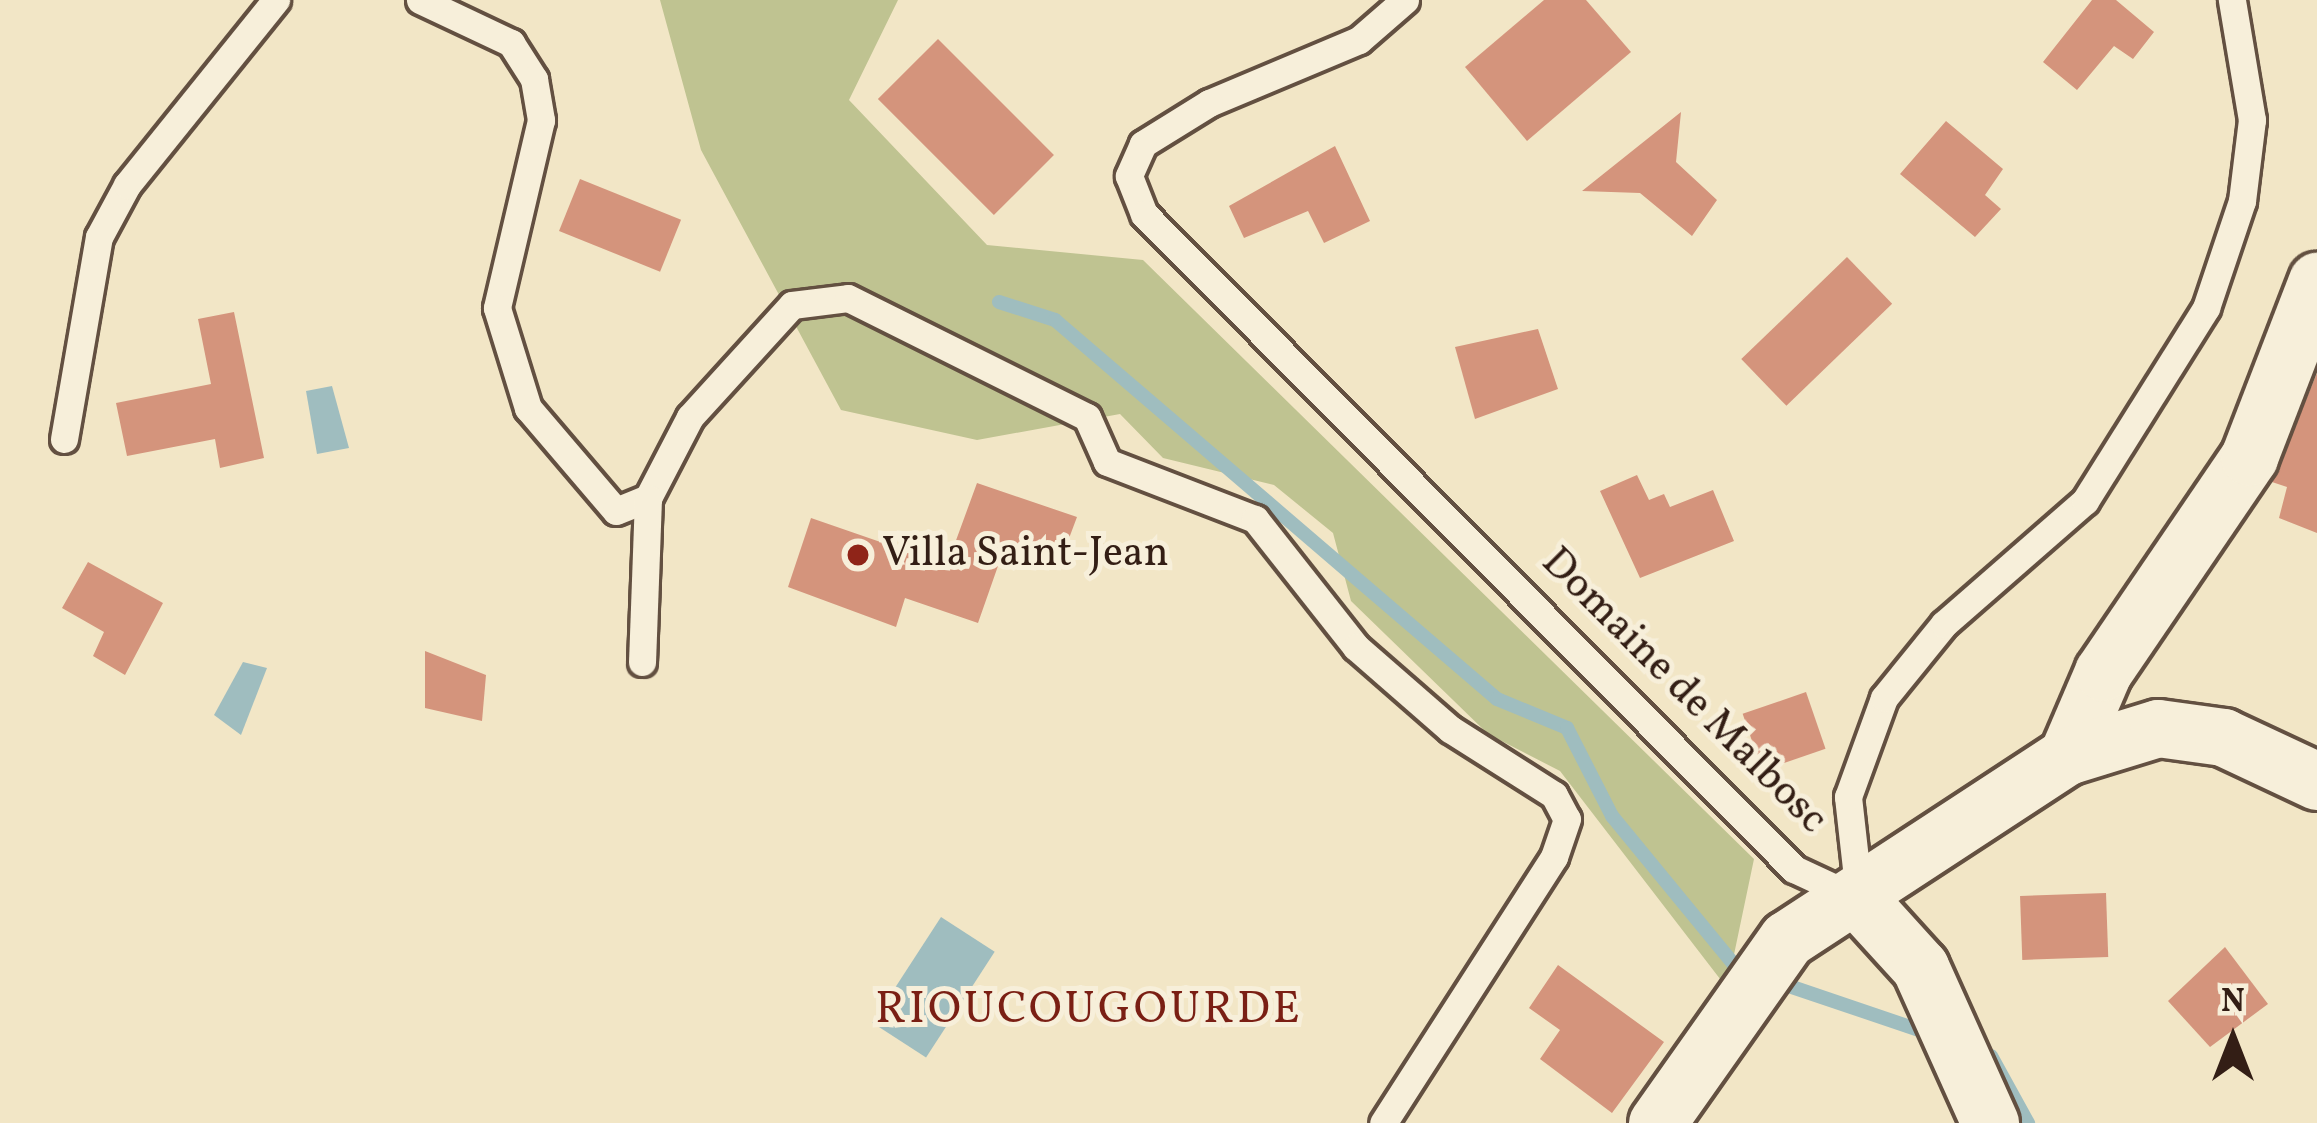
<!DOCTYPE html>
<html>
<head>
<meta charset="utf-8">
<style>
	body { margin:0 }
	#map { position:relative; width:2317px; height:1123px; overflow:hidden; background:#f2e6c6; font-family:Vollkorn,serif }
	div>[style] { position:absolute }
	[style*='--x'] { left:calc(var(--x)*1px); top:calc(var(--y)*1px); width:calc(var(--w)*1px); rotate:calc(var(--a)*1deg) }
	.green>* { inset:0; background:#bfc391 }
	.water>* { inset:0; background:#9fbdbf; transform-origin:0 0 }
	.stream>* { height:14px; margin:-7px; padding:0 7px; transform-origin:7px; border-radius:7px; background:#9fbdbf }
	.building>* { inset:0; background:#d4947c; transform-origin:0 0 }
	.roads { filter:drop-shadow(3px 0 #635041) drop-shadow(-3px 0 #635041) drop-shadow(0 3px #635041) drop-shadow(0 -3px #635041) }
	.lane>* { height:27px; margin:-13.5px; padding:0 13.5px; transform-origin:13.5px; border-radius:13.5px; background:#f7efda }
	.street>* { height:57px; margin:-28.5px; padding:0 28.5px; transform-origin:28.5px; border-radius:28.5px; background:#f7efda }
	.dots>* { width:33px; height:33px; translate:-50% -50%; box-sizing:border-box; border:6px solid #f7efda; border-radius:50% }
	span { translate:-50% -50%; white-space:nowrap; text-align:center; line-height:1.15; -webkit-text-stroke:10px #f7efda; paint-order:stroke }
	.poi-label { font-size:42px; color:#331e15 }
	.left { translate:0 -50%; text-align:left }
	.street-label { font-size:42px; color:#331e15 }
	.neighbourhood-label { font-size:45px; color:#7a1f14; letter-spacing:3px }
	.north { position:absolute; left:2173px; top:979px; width:120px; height:120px; -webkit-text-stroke:9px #f7efda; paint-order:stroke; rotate:0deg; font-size:33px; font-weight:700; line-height:48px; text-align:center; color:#331e15 }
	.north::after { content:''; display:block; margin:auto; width:42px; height:54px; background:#331e15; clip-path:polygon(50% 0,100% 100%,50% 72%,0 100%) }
</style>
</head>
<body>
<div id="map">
	<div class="green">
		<div style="clip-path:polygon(660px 0,898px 0,849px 100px,987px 245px,1143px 260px,1754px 859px,1727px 988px,1560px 771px,1488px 734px,1351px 601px,1333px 533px,1274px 485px,1163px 458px,1120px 414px,977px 440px,841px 410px,701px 150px)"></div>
	</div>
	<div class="water">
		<div style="clip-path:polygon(332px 386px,349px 448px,317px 454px,306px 391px)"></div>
		<div style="clip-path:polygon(243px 662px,267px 668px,241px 735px,214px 715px)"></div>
		<div style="left:941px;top:917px;width:64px;height:126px;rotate:33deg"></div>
	</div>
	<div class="stream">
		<div style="--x:999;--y:302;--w:59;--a:17.8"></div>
		<div style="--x:1055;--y:320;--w:582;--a:40.61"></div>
		<div style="--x:1497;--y:699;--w:76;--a:22.5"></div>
		<div style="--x:1567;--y:728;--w:99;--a:62.9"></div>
		<div style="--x:1612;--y:816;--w:197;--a:50.6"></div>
		<div style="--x:1789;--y:986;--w:150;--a:18.7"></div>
		<div style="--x:1991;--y:1056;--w:77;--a:61.1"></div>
	</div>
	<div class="building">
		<div style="clip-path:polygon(1544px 0,1586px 0,1631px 52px,1527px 141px,1465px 67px)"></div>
		<div style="clip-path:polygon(2092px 0,2116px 0,2154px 32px,2133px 59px,2114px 46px,2077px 90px,2043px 62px)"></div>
		<div style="left:938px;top:39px;width:164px;height:85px;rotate:45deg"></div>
		<div style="clip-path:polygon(1681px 112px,1676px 162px,1717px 200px,1692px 236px,1640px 193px,1582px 191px)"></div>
		<div style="clip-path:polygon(1946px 121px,2003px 169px,1985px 195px,2001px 209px,1975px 237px,1900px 174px)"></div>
		<div style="clip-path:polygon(1335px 146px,1370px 221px,1324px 243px,1308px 211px,1244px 238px,1229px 206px)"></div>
		<div style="left:580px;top:179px;width:109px;height:56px;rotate:22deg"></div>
		<div style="left:1847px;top:257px;width:65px;height:147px;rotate:46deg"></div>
		<div style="clip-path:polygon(234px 312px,264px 458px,220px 468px,215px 439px,127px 456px,116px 403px,211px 384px,198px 319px)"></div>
		<div style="clip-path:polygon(1538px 329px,1558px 389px,1475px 419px,1455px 347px)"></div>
		<div style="clip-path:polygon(2317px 373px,2317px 533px,2279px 518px,2287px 487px,2272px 482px)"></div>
		<div style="clip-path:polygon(1637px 475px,1649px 500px,1664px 494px,1670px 507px,1713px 490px,1734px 541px,1640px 578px,1600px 491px)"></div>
		<div style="clip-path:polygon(977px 483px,1077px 517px,1059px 565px,1005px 546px,978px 623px,905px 598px,896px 627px,788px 587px,811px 518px,947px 565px)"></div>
		<div style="clip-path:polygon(88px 562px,163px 603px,125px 675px,93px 656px,104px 632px,62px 608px)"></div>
		<div style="clip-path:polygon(425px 651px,486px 675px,482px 721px,425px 708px)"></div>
		<div style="left:1806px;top:692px;width:60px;height:67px;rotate:71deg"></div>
		<div style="left:2106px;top:893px;width:64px;height:86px;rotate:88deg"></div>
		<div style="clip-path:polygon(2225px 947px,2268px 1004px,2210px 1047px,2168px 1001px)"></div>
		<div style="clip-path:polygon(1558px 965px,1664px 1042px,1612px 1113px,1540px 1059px,1560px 1030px,1529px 1008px)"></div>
	</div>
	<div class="roads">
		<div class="lane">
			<div style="--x:420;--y:0;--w:101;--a:25.3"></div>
			<div style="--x:511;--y:43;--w:43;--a:57.4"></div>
			<div style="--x:534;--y:79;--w:42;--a:80.3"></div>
			<div style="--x:541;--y:120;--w:193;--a:103.2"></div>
			<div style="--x:497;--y:308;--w:105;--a:72.8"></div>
			<div style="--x:528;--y:408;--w:135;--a:49.5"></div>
			<div style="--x:616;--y:511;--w:35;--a:-22"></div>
			<div style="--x:648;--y:498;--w:91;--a:-62.6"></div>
			<div style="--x:690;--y:417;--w:151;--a:-47.7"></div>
			<div style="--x:792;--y:305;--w:56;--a:-7.1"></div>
			<div style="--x:848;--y:298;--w:267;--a:26.5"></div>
			<div style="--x:1087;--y:417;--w:49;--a:66"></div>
			<div style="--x:1107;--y:462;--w:159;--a:21.1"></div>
			<div style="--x:1255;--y:519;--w:163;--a:51.7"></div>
			<div style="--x:1356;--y:647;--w:125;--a:41.1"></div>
			<div style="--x:1450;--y:729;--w:123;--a:32.4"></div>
			<div style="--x:1554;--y:795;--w:27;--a:62"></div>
			<div style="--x:1567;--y:819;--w:40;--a:108.9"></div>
			<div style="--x:1554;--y:857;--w:316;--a:122.7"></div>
			<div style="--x:1405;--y:0;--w:61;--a:139"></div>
			<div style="--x:1359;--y:40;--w:163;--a:157.2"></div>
			<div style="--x:1209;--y:103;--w:78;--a:148.2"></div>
			<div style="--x:1143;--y:144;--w:35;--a:114"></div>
			<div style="--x:1129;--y:176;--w:41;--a:68.5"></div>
			<div style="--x:1144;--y:214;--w:923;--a:45.22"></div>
			<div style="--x:1794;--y:869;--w:64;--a:25"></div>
			<div style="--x:64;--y:439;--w:205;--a:-80.2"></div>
			<div style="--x:99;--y:237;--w:59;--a:-61.7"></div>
			<div style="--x:127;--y:185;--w:238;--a:-51.2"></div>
			<div style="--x:642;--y:662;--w:164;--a:-87.9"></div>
			<div style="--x:1859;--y:895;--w:99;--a:-96.4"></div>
			<div style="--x:1848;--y:797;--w:105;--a:-70"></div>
			<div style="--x:1884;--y:698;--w:95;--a:-51"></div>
			<div style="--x:1944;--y:624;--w:187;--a:-41.1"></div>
			<div style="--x:2085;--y:501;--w:228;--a:-57.9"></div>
			<div style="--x:2206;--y:308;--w:113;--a:-71.4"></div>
			<div style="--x:2242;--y:201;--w:82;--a:-83"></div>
			<div style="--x:2252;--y:120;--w:122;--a:-99.5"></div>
		</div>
		<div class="street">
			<div style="--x:2067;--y:756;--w:91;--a:-66.8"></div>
			<div style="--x:2103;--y:672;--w:260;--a:-55.8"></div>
			<div style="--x:2249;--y:457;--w:189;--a:-68.9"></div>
			<div style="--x:1859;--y:900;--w:91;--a:47.7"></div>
			<div style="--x:1920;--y:967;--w:171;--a:65.8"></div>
			<div style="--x:1657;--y:1123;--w:225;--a:-54.8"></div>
			<div style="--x:1787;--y:939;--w:334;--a:-33.2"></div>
			<div style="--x:2067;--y:756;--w:95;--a:-17.1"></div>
			<div style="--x:2158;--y:728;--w:66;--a:7.9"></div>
			<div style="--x:2223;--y:737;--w:104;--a:25.1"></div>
		</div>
	</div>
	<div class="dots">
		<div style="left:858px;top:555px;background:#8f2418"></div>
	</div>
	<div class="poi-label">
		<span class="left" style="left:882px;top:555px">Villa Saint-Jean</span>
	</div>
	<div class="street-label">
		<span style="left:1683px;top:692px;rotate:45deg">Domaine de Malbosc</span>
	</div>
	<div class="neighbourhood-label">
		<span style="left:1089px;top:1011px">RIOUCOUGOURDE</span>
	</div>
	<div class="north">N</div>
</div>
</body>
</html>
